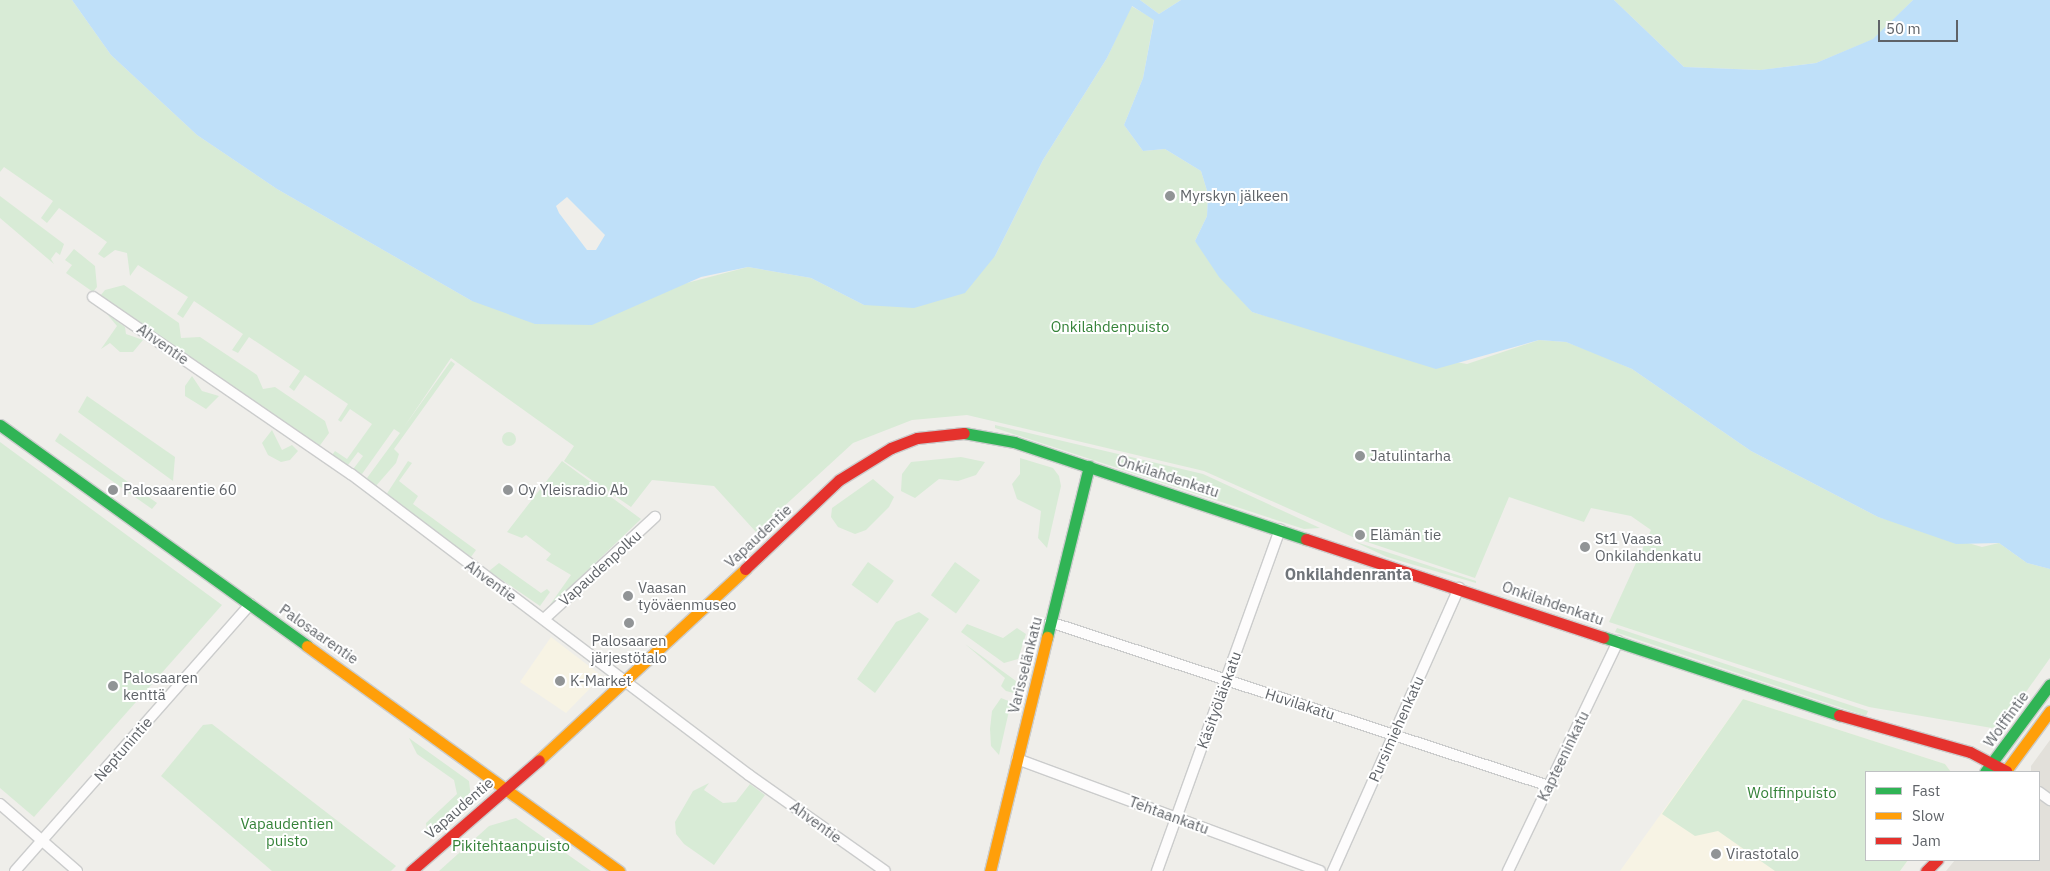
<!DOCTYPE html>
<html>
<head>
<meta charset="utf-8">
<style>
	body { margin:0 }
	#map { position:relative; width:2050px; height:871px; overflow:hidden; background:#efeeea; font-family:"IBM Plex Sans",sans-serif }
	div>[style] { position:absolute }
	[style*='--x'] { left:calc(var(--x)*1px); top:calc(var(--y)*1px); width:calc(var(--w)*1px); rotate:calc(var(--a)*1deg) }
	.commercial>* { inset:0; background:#f7f3e4 }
	.education>* { inset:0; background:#e2e0da }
	.green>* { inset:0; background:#d8ebd6; transform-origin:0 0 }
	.round { border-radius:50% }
	.water>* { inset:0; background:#bfe0f9 }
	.roads { filter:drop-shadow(1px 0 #cbcccc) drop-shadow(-1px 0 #cbcccc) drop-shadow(0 1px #cbcccc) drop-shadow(0 -1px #cbcccc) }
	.street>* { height:10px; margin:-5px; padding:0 5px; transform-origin:5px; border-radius:5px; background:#fdfcfc }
	.fast>* { height:11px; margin:-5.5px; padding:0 5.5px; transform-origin:5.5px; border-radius:5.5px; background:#30b455 }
	.slow>* { height:11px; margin:-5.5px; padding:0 5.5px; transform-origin:5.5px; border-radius:5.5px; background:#ff9f0a }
	.jam>* { height:11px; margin:-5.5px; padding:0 5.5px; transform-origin:5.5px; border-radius:5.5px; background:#e5322d }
	.dots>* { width:14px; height:14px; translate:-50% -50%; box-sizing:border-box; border:2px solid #fff; border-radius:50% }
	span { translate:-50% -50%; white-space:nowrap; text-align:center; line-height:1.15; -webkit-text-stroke:4px #fff; paint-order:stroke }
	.poi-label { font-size:15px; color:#5f6368 }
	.left { translate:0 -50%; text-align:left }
	.park-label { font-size:15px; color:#348238 }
	.street-label { font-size:15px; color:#5f6368 }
	.neighbourhood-label { font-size:16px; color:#70757a; font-weight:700 }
	.legend { position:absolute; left:1865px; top:771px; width:175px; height:90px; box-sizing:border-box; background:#fff; border:1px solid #bfc1c3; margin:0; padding:6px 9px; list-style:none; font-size:15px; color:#5f6368 }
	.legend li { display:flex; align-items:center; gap:10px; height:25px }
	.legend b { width:25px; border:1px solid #bfc1c3 }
	.scale { position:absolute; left:1878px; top:20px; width:80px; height:22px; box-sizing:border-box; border:2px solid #5f6368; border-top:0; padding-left:6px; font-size:15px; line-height:18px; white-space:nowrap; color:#5f6368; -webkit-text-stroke:4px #fff; paint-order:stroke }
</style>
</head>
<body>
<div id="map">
	<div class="commercial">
		<div style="clip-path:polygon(551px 637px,602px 676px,566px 713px,520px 682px)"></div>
		<div style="clip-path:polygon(1743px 699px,1945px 764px,1951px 772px,1866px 772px,1866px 860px,1908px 860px,1900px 871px,1620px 871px)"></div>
	</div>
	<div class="education">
		<div style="clip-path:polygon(2050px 740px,2050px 871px,1946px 871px,1955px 860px,2039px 860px,2039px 772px,2031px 772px,2031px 766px)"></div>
	</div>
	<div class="green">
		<div style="clip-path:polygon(0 0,72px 0,111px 55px,197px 135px,277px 189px,472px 301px,679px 285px,748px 267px,811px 278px,864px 305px,995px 256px,1043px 160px,1107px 58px,1131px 6px,1154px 19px,1143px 78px,1124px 125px,1143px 151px,1165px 149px,1201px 171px,1208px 194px,1207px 216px,1195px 241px,1252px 312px,1375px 348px,1467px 364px,1539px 340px,1566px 342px,1595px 353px,1632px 369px,1751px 451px,1878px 517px,1982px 547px,1999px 543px,2027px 563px,2050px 569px,2050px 658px,2004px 723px,1992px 728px,1869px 707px,1609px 622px,1651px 530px,1631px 516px,1591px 508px,1584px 522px,1509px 497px,1475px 578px,1355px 538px,1204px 471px,967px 415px,912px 420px,853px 443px,756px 532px,714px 486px,652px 480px,631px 507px,564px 461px,574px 446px,451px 358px,404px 427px,451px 361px,455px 364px,394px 449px,399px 454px,396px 463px,375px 487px,367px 478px,400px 433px,394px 429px,362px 474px,351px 472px,363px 456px,358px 452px,345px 469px,330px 458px,335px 451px,347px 459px,372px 424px,350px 409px,341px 422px,338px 420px,348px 404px,305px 375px,294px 391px,289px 387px,300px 371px,249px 337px,238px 353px,232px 350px,243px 334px,194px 301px,183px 318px,177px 314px,188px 297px,138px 265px,130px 276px,127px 253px,115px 250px,104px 258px,98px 254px,107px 242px,59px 208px,47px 223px,41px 218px,53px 201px,4px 167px,0 172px)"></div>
		<div style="clip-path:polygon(1140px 0,1181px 0,1159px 14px)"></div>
		<div style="clip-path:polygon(1614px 0,1913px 0,1874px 39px,1816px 63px,1761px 70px,1684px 67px)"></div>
		<div style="clip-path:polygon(0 196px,64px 244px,60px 255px,56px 252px,51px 259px,54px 264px,0 218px)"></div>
		<div style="clip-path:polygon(74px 249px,95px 266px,97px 287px,93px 292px,66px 273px,72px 265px,65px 260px)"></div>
		<div style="clip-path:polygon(124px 285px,179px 323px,181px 338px,200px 337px,257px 375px,263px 389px,275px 387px,325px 421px,329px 433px,318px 448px,100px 296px,105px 290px)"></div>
		<div style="clip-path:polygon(107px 314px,125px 327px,126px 334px,143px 340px,133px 352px,120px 352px,110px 343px,101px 349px,117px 326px)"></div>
		<div style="clip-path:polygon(192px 376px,202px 391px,219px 396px,206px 409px,185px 396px,185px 386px)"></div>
		<div style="clip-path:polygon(87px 396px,175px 457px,173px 481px,78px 412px)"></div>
		<div style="clip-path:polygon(995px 425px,1203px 474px,1320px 528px,1304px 529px,995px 428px)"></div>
		<div style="clip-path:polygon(272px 430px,282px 450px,292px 445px,298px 451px,290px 460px,281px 462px,268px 455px,262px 443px)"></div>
		<div class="round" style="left:502px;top:432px;width:14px;height:14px"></div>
		<div style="clip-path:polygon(60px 433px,157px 503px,152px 509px,55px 441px)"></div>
		<div style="clip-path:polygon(0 442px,222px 605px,34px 817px,0 788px)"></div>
		<div style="clip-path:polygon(961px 457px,985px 462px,976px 475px,958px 481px,939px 479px,915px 498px,901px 491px,902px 474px,911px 462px)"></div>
		<div style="clip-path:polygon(1020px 458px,1053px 468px,1059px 476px,1061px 486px,1047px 548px,1038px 538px,1041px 511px,1017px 499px,1012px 484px,1020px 474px)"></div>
		<div style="clip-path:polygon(408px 461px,412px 463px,399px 481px,418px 496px,413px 504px,476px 550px,471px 557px,386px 495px)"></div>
		<div style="clip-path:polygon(562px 461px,641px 519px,547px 609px,571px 575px,546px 560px,551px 554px,526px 535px,522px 538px,507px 532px)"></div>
		<div style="clip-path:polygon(873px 479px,894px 497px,889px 507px,866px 530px,855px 534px,838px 527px,831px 517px,832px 508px)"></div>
		<div style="clip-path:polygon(1353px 541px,1476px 581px,1476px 583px,1387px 557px)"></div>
		<div style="left:868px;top:562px;width:32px;height:28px;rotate:36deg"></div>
		<div style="left:955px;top:562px;width:31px;height:41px;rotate:36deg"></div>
		<div style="clip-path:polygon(499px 563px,541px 593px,547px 589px,550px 592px,540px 606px,489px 571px)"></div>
		<div style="clip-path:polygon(919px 612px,929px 619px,875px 693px,857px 679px,896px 622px)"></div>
		<div style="clip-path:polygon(967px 624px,1003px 638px,1017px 628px,1026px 634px,1018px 659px,1004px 663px,961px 632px)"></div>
		<div style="clip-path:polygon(1617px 628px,1868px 711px,1866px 716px,1615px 632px)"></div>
		<div style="clip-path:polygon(965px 644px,1016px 681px,1014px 693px,1006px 691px,1001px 686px,1005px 678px)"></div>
		<div style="clip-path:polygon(1001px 698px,1011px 702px,999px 755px,991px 746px,990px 729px,992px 711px)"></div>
		<div style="clip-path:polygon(1743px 699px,1945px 764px,1951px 772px,1866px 772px,1866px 860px,1908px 860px,1900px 871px,1775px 871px,1718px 831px,1695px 836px,1662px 814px)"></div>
		<div style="clip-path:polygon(212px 724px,396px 866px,391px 871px,272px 871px,161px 776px,203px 725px)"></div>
		<div style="clip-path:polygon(409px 738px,469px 781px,471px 798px,428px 838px,426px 823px,457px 794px,454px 780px,417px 754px)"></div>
		<div style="clip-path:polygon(709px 783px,704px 790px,723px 803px,736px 802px,750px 784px,765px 795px,714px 865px,684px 844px,676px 834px,675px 822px,693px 791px)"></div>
		<div style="clip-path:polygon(516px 818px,591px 871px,439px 871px,489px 826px)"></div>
	</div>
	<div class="water">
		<div style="clip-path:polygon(evenodd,72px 0,1140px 0,1159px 14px,1181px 0,1614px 0,1684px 67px,1760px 70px,1816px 63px,1873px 39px,1913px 0,2050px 0,2050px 569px,2027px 563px,1999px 543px,1956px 544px,1878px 517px,1751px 451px,1632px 369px,1566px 342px,1539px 340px,1436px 369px,1252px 312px,1219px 277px,1195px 241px,1207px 216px,1208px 194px,1201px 171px,1165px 149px,1143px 151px,1124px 125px,1143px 78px,1154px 20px,1132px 6px,1107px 58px,1043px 160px,995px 256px,965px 293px,914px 308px,864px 305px,811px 278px,748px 267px,701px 277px,592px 325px,535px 324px,472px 301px,277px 189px,197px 135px,111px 55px,72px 0,567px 197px,605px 235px,596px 250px,587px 250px,559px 213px,556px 206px,567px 197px)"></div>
	</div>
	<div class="roads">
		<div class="street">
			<div style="--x:93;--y:297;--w:313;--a:34.5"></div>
			<div style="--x:351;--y:474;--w:499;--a:37.1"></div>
			<div style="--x:749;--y:775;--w:166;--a:35.2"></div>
			<div style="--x:544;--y:619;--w:151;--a:-42.6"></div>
			<div style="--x:1050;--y:622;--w:525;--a:18.19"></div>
			<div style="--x:1017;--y:759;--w:323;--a:20.3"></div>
			<div style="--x:2039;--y:792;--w:14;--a:36"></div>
			<div style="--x:0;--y:804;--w:102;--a:41"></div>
			<div style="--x:15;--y:871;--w:356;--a:-48.6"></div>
			<div style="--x:1157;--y:871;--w:363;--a:-70.2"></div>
			<div style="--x:1333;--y:871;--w:310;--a:-66"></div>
			<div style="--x:1508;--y:871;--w:255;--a:-64.4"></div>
		</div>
		<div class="fast">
			<div style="--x:0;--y:425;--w:378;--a:35.7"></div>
			<div style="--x:964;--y:433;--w:51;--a:10.2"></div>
			<div style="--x:1014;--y:442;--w:308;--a:18.4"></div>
			<div style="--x:1047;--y:637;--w:176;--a:-76.2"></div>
			<div style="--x:1603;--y:637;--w:249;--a:18.3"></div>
			<div style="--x:1985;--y:772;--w:109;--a:-53.5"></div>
		</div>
		<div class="slow">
			<div style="--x:307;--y:646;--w:385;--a:35.8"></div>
			<div style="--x:539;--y:760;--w:281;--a:-42.8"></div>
			<div style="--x:2005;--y:772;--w:76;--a:-53.6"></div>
			<div style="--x:990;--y:871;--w:241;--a:-76.3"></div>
		</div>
		<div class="jam">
			<div style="--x:1306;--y:539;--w:313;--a:18.3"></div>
			<div style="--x:745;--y:569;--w:129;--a:-43.4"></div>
			<div style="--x:839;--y:480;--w:61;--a:-31.6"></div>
			<div style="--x:891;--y:448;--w:28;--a:-21"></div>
			<div style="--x:917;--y:438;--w:47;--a:-6.1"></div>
			<div style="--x:1839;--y:715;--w:136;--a:15.8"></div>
			<div style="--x:1970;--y:752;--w:41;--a:27.8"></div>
			<div style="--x:411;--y:871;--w:169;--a:-40.9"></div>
			<div style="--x:1926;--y:871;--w:16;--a:-45"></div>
		</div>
	</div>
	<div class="dots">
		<div style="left:1170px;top:196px;background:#919496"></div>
		<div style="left:1360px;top:456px;background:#919496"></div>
		<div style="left:113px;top:490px;background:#919496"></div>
		<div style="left:508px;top:490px;background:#919496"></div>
		<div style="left:1360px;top:535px;background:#919496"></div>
		<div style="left:1585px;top:547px;background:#919496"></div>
		<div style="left:628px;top:596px;background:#919496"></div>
		<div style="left:629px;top:623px;background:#919496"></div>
		<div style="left:560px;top:681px;background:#919496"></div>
		<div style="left:113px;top:686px;background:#919496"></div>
		<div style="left:1716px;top:854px;background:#919496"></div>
	</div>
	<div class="poi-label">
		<span class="left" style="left:1180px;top:196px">Myrskyn jälkeen</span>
		<span class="left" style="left:1370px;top:456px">Jatulintarha</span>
		<span class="left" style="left:123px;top:490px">Palosaarentie 60</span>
		<span class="left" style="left:518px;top:490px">Oy Yleisradio Ab</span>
		<span class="left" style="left:1370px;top:535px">Elämän tie</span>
		<span class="left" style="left:1595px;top:547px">St1 Vaasa<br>Onkilahdenkatu</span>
		<span class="left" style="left:638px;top:596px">Vaasan<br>työväenmuseo</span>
		<span style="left:629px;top:649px">Palosaaren<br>järjestötalo</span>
		<span class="left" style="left:123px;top:686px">Palosaaren<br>kenttä</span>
		<span class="left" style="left:570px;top:681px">K-Market</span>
		<span class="left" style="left:1726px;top:854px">Virastotalo</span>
	</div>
	<div class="park-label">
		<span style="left:1110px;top:327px">Onkilahdenpuisto</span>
		<span style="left:1792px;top:793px">Wolffinpuisto</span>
		<span style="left:287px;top:832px">Vapaudentien<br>puisto</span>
		<span style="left:511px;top:846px">Pikitehtaanpuisto</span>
	</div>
	<div class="street-label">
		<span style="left:163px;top:344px;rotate:35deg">Ahventie</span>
		<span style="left:1168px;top:476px;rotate:18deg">Onkilahdenkatu</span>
		<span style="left:758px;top:536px;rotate:-43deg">Vapaudentie</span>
		<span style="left:600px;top:568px;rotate:-42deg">Vapaudenpolku</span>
		<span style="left:491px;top:581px;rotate:36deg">Ahventie</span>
		<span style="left:1553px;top:603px;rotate:19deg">Onkilahdenkatu</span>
		<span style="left:319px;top:634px;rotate:35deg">Palosaarentie</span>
		<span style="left:1025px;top:665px;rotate:-76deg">Varisselänkatu</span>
		<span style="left:1219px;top:700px;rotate:-70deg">Käsityöläiskatu</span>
		<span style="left:1300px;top:704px;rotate:18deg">Huvilakatu</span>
		<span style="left:2006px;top:719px;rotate:-54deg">Wolffintie</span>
		<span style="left:1396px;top:729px;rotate:-66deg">Pursimiehenkatu</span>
		<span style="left:123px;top:749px;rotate:-49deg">Neptunintie</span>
		<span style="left:1563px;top:756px;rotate:-64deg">Kapteeninkatu</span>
		<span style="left:459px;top:808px;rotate:-41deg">Vapaudentie</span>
		<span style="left:1169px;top:815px;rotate:20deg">Tehtaankatu</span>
		<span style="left:816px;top:822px;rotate:36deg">Ahventie</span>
	</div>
	<div class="neighbourhood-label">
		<span style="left:1348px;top:574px">Onkilahdenranta</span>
	</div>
	<ul class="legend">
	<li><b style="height:6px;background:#30b455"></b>Fast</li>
	<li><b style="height:6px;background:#ff9f0a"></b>Slow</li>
	<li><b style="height:6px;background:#e5322d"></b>Jam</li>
	</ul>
	<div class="scale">50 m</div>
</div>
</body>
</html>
